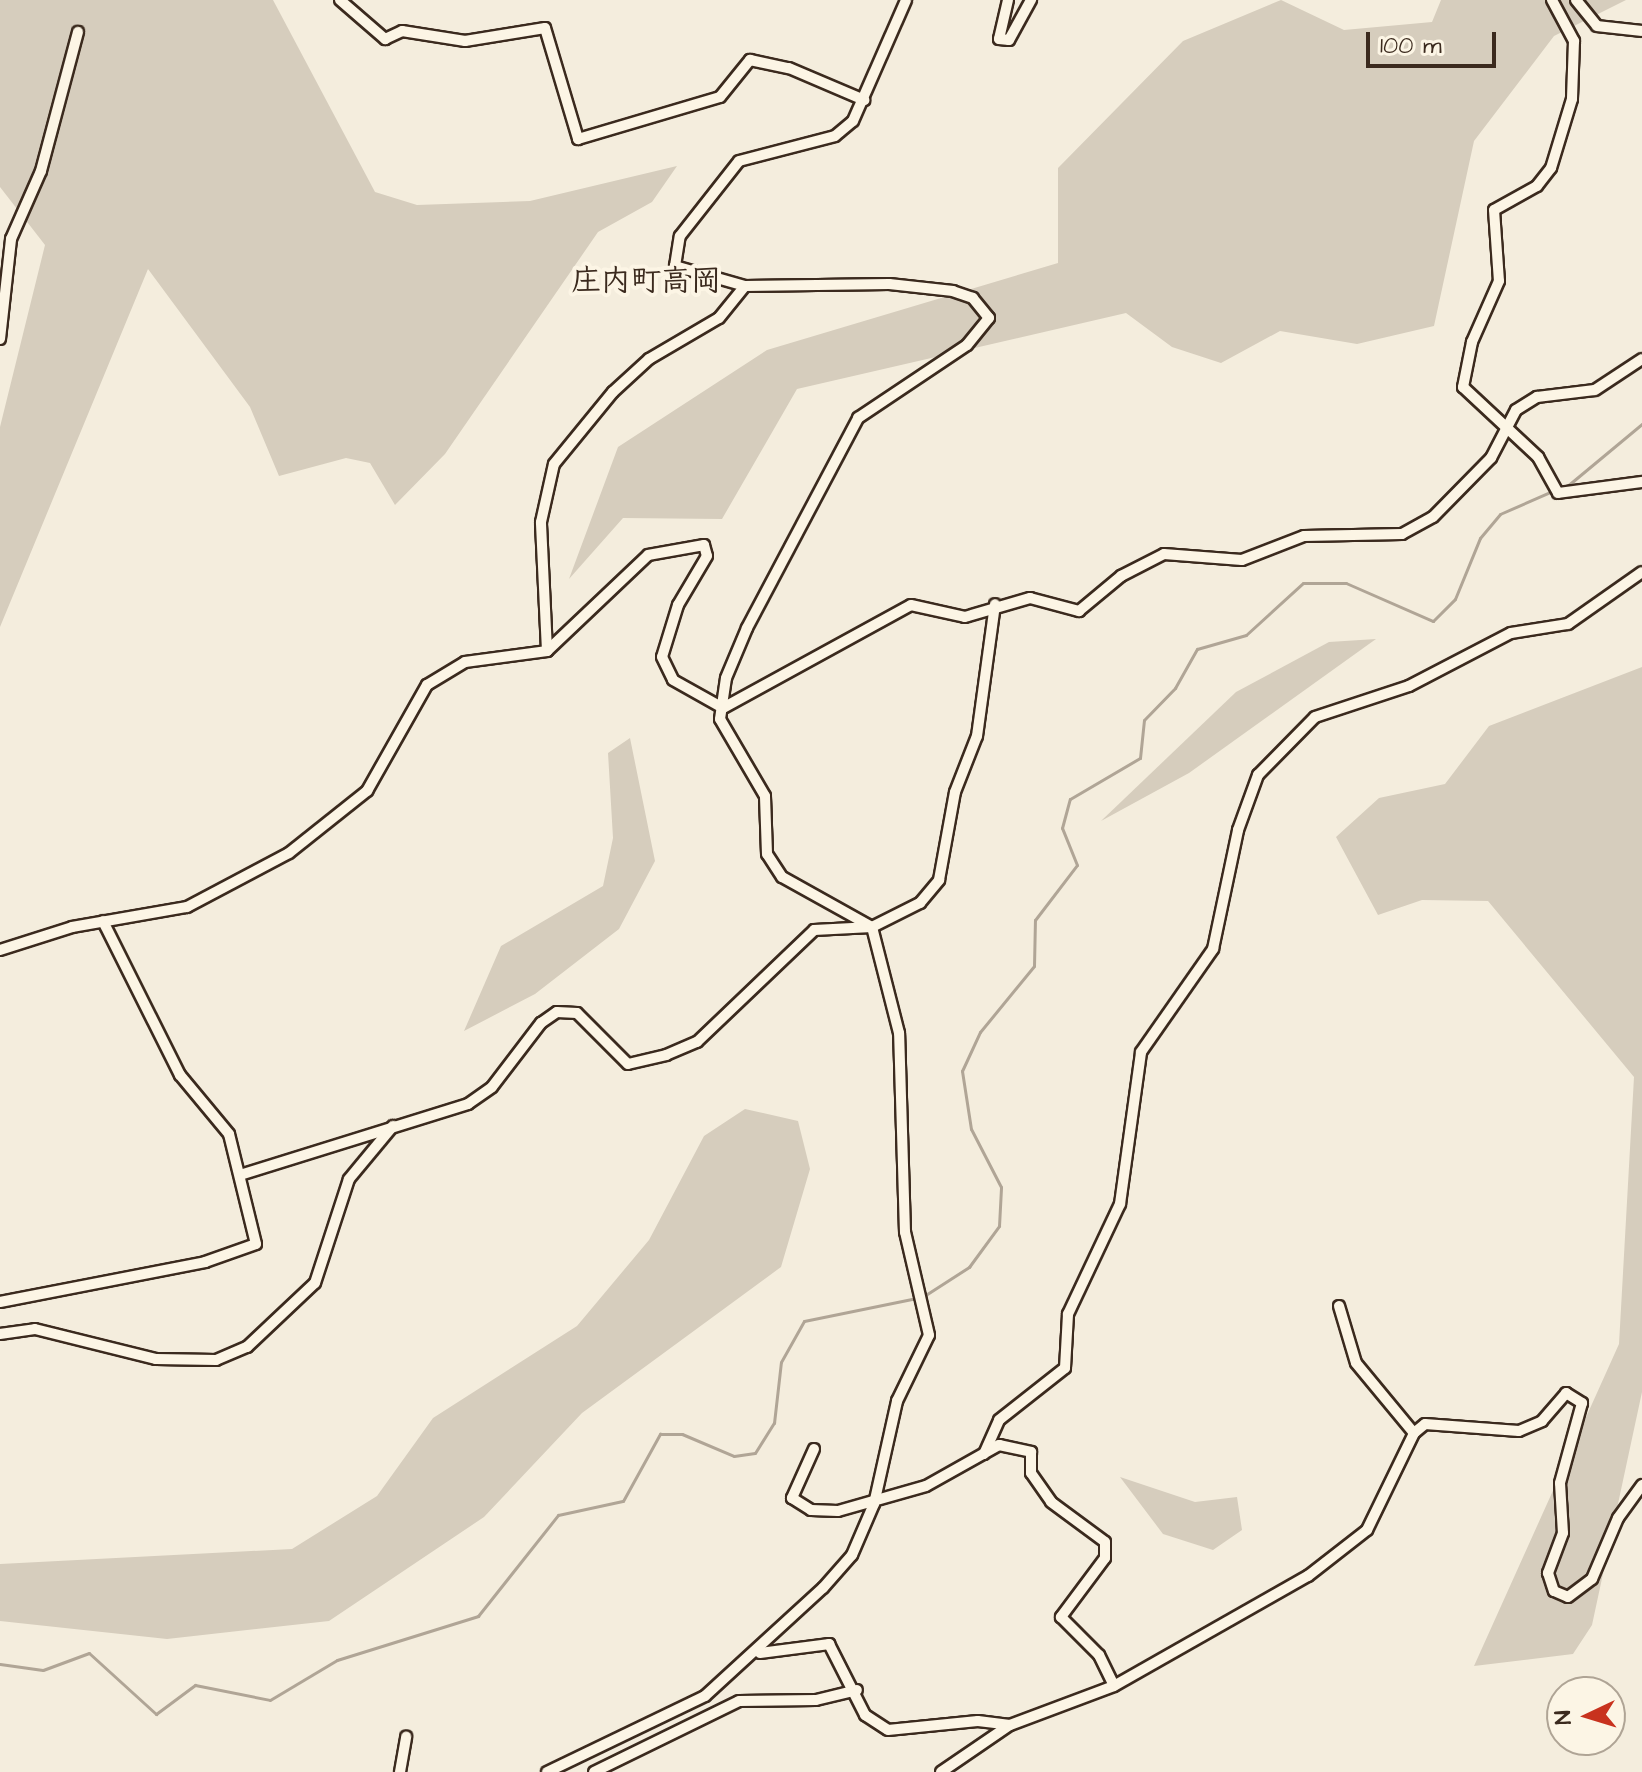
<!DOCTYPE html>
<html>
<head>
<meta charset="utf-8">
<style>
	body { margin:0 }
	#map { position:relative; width:1642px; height:1772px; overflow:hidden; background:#f4eddd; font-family:"Architects Daughter","Klee One",sans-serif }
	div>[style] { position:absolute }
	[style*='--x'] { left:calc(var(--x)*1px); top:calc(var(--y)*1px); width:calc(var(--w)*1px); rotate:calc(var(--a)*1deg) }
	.green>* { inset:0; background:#d6cdbd }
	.stream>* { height:3px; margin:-1.5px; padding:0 1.5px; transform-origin:1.5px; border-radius:1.5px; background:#b0a596 }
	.roads { filter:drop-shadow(2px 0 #3b2a1e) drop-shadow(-2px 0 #3b2a1e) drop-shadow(0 2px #3b2a1e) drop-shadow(0 -2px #3b2a1e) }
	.minor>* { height:10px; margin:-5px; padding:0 5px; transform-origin:5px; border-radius:5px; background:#fcf5e5 }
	span { translate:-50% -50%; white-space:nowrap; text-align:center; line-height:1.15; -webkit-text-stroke:8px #fcf5e5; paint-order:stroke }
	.quarter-label { font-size:30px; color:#3b2a1e; font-weight:700 }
	.north { position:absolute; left:1546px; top:1676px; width:80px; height:80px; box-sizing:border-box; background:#fcf5e5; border:2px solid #afa495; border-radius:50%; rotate:266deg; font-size:22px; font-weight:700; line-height:32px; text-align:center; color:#3b2a1e }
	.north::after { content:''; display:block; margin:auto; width:28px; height:36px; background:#c8321e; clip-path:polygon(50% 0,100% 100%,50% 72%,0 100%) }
	.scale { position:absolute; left:1366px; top:32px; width:130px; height:36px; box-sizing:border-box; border:4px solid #3b2a1e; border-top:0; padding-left:10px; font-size:24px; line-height:28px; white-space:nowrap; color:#3b2a1e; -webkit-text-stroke:6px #fcf5e5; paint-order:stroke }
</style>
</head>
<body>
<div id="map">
	<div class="green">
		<div style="clip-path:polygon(0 0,273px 0,375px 192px,417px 205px,530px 201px,677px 166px,652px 202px,598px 232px,445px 454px,395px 505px,370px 463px,346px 458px,279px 476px,250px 407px,148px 269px,0 627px,0 427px,45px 245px,0 187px)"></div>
		<div style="clip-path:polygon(1281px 0,1344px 30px,1432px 22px,1441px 0,1626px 0,1554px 36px,1474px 141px,1434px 326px,1357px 344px,1280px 331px,1221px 363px,1172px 347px,1126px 313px,797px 389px,722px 519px,623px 518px,569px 579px,618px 447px,767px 350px,1058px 263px,1058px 168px,1183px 41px)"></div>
		<div style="clip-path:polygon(1376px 639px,1189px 773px,1101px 821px,1236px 692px,1329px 642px)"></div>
		<div style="clip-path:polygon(1642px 667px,1642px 1392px,1592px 1625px,1573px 1654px,1474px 1666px,1619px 1344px,1634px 1077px,1488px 901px,1422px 900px,1378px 915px,1336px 837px,1379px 798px,1445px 784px,1489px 726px)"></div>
		<div style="clip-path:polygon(630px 738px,655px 861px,619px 929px,535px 994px,464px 1031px,501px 946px,603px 886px,613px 838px,608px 753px)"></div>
		<div style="clip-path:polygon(745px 1109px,798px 1121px,810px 1169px,781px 1267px,582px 1413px,484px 1517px,329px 1621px,167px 1639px,0 1621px,0 1564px,292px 1549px,377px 1496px,433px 1418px,577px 1326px,649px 1240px,704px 1136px)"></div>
		<div style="clip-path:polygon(1120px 1477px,1195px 1502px,1237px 1497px,1242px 1530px,1213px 1550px,1163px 1534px)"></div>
	</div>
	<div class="stream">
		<div style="--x:1566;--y:487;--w:99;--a:-39.7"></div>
		<div style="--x:924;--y:1296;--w:54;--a:-32.8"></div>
		<div style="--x:969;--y:1267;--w:51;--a:-53.8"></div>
		<div style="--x:999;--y:1226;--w:39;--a:-87"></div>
		<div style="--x:1001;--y:1187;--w:65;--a:-117.3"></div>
		<div style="--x:971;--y:1129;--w:59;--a:-98.8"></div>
		<div style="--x:962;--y:1071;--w:43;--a:-65.2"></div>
		<div style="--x:980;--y:1032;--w:85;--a:-50.7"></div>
		<div style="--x:1034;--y:966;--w:46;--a:-88.8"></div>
		<div style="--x:1035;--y:920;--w:69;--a:-52.6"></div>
		<div style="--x:1077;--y:865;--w:40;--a:-112"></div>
		<div style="--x:1062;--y:828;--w:30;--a:-75"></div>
		<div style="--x:1070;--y:799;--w:81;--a:-30.4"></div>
		<div style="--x:1140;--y:758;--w:38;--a:-84"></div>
		<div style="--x:1144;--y:720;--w:45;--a:-45.9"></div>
		<div style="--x:1175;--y:688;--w:45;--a:-60.6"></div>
		<div style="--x:1197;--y:649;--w:51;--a:-15.9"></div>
		<div style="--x:1246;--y:635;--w:77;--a:-42.4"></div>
		<div style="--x:1303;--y:583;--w:43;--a:0"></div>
		<div style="--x:1346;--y:583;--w:95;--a:23.6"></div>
		<div style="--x:1433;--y:621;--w:31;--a:-45"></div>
		<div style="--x:1455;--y:599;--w:66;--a:-67.7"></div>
		<div style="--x:1480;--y:538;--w:31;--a:-50"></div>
		<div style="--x:1500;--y:514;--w:60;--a:-23.6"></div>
		<div style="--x:0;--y:1664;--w:43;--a:7.9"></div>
		<div style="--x:43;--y:1670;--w:49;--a:-20.3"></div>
		<div style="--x:89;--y:1653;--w:91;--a:42.3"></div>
		<div style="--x:156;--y:1714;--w:49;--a:-36.6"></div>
		<div style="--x:195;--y:1685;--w:76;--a:11.3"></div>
		<div style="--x:270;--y:1700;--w:78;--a:-30.8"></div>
		<div style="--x:337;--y:1660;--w:148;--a:-17.3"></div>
		<div style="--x:478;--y:1616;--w:129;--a:-51.6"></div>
		<div style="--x:558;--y:1515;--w:66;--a:-12.2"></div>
		<div style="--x:623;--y:1501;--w:77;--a:-61.1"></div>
		<div style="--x:660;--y:1434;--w:22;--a:0"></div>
		<div style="--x:682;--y:1434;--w:56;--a:22.9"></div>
		<div style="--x:734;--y:1456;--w:21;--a:-8"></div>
		<div style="--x:755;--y:1453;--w:36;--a:-58"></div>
		<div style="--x:774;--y:1423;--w:61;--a:-83.5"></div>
		<div style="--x:781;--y:1362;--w:47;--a:-60.7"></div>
		<div style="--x:804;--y:1321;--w:115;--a:-11.5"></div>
	</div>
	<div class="roads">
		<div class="minor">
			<div style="--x:340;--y:0;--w:60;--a:40.9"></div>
			<div style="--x:385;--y:39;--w:19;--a:-25"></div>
			<div style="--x:402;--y:31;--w:64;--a:9"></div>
			<div style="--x:465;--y:41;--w:81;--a:-9.2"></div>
			<div style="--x:545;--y:28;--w:116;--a:73.4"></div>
			<div style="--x:578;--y:139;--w:148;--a:-16.5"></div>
			<div style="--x:720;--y:97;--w:48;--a:-51"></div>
			<div style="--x:750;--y:60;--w:40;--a:12"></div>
			<div style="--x:789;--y:68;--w:82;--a:23.1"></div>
			<div style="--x:1008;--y:0;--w:40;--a:103"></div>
			<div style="--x:999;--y:39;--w:10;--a:6"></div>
			<div style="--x:1009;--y:40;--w:46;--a:-61.2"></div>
			<div style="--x:1552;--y:0;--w:47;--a:61.8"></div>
			<div style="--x:1574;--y:41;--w:58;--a:92"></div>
			<div style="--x:1572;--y:99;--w:72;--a:106.9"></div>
			<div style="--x:1551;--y:168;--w:23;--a:128"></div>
			<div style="--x:1537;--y:186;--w:49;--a:150.8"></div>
			<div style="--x:1494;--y:210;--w:71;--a:86"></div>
			<div style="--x:1499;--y:281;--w:67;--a:113.9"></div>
			<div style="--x:1472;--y:342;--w:46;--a:101.3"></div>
			<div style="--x:1463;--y:387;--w:103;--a:43"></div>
			<div style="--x:1538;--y:457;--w:41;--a:60.9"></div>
			<div style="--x:1558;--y:493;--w:85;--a:-7.5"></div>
			<div style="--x:1576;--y:0;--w:33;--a:51"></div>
			<div style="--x:1597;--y:26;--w:45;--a:6.3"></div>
			<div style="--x:0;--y:339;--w:101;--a:-83.7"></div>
			<div style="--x:11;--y:239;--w:74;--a:-66.2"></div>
			<div style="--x:41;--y:171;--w:144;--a:-75.1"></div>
			<div style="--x:547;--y:651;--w:129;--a:-92.7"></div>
			<div style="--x:541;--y:522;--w:59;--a:-77.4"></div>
			<div style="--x:554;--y:464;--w:93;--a:-50.7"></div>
			<div style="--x:613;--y:392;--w:49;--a:-42.5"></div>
			<div style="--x:649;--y:359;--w:81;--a:-30.4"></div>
			<div style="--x:719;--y:318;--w:41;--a:-50.9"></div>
			<div style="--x:0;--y:950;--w:76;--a:-17.7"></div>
			<div style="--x:72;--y:927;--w:117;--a:-9.9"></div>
			<div style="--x:187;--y:907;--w:115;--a:-27.9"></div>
			<div style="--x:289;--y:853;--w:100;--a:-38.5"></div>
			<div style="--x:367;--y:791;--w:122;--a:-60.5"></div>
			<div style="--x:427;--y:685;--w:44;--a:-31.2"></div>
			<div style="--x:465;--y:662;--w:83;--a:-7.6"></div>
			<div style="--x:547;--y:651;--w:139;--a:-43.5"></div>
			<div style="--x:648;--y:555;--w:57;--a:-10.1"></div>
			<div style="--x:704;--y:545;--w:11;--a:75"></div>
			<div style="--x:707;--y:556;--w:57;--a:120.6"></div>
			<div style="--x:678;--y:605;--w:54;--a:107.1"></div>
			<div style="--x:662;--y:657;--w:25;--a:64"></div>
			<div style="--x:673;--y:680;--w:57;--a:29.2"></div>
			<div style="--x:723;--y:708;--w:214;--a:-28.7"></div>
			<div style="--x:911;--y:605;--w:55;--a:12.5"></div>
			<div style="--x:965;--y:617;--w:68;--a:-16.3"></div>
			<div style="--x:1030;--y:598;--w:51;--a:14.9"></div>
			<div style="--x:1079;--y:611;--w:55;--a:-39.8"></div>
			<div style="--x:1121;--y:576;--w:48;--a:-27.1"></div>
			<div style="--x:1164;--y:554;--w:78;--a:4.4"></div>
			<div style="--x:1242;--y:560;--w:66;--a:-21.2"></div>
			<div style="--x:1304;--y:536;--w:98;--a:-1.2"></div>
			<div style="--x:1402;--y:534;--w:35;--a:-29"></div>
			<div style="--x:1433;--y:517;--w:83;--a:-45.5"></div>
			<div style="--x:1491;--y:458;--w:54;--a:-62.5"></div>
			<div style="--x:1516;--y:410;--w:25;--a:-32"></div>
			<div style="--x:1537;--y:397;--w:58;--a:-6.9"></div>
			<div style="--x:1595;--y:390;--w:56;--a:-33.4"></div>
			<div style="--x:240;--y:1175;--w:239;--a:-17.3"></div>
			<div style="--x:468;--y:1104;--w:29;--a:-35"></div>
			<div style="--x:492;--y:1087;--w:81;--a:-52.6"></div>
			<div style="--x:541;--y:1023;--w:19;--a:-35"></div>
			<div style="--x:557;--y:1012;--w:20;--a:3"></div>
			<div style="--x:577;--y:1013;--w:72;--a:45"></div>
			<div style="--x:628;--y:1064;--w:39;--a:-13"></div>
			<div style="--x:666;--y:1055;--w:34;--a:-23"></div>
			<div style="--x:697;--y:1042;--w:162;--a:-43.7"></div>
			<div style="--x:814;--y:930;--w:58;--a:-3"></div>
			<div style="--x:872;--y:927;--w:54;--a:-26.6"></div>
			<div style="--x:920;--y:903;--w:30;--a:-50"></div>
			<div style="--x:939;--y:880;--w:89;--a:-79.7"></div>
			<div style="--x:955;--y:792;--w:60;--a:-68.6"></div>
			<div style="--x:977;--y:736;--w:133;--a:-82.2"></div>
			<div style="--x:0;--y:1302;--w:209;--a:-11"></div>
			<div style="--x:205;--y:1262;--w:54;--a:-19.4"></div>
			<div style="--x:256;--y:1244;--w:113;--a:-103.8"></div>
			<div style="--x:229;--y:1134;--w:77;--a:-129.7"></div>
			<div style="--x:180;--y:1075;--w:172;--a:-116.6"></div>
			<div style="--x:1339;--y:1306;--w:59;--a:73.4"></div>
			<div style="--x:1356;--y:1363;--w:91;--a:50.4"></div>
			<div style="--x:0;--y:1334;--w:35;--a:-8"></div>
			<div style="--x:35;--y:1329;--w:125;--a:13.9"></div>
			<div style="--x:156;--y:1359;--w:60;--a:1"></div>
			<div style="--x:216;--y:1360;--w:34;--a:-23"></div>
			<div style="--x:247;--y:1347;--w:93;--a:-43.3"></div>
			<div style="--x:315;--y:1283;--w:109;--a:-71.9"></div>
			<div style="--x:349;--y:1179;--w:69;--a:-50.3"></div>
			<div style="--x:814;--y:1449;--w:54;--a:114.2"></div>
			<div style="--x:792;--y:1498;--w:22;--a:32"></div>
			<div style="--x:811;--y:1510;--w:27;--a:2"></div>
			<div style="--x:838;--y:1511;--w:91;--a:-15.9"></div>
			<div style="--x:926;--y:1486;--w:84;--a:-29.3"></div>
			<div style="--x:999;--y:1445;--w:33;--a:12"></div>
			<div style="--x:1031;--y:1452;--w:21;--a:90"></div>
			<div style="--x:1031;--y:1473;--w:35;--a:55"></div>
			<div style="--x:1051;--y:1502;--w:67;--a:36.5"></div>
			<div style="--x:1105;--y:1542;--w:16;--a:90"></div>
			<div style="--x:1105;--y:1558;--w:74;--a:126.7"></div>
			<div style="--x:1061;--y:1617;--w:54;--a:45"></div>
			<div style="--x:1099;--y:1655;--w:34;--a:64"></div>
			<div style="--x:984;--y:1454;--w:37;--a:-66"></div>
			<div style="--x:999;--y:1420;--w:84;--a:-38.2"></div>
			<div style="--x:1065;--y:1368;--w:54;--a:-86.8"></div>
			<div style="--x:1068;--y:1314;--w:122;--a:-64.7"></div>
			<div style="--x:1120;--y:1204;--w:153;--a:-82.1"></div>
			<div style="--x:1141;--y:1052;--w:126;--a:-55"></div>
			<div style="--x:1213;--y:949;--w:122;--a:-78.1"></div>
			<div style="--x:1238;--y:830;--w:59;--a:-70"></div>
			<div style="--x:1258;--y:775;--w:81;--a:-45.5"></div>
			<div style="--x:1315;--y:717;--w:99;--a:-18.3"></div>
			<div style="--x:1409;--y:686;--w:115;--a:-27.5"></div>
			<div style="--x:1511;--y:633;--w:58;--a:-9"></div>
			<div style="--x:1568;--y:624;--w:90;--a:-35.1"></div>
			<div style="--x:760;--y:1653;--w:70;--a:-7.4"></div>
			<div style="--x:829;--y:1644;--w:80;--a:63.1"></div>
			<div style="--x:865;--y:1715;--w:27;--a:33"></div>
			<div style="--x:888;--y:1730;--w:90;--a:-5.7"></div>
			<div style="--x:978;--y:1721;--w:32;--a:7"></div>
			<div style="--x:400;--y:1772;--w:36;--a:-80"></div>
			<div style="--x:547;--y:1772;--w:175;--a:-25.7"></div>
			<div style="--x:705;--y:1696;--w:160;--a:-42.5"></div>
			<div style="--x:823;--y:1588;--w:44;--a:-48.7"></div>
			<div style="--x:852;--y:1555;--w:56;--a:-66.7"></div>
			<div style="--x:874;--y:1504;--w:106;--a:-77.4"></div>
			<div style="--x:897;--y:1401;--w:73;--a:-64.1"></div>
			<div style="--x:929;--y:1335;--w:106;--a:-103.1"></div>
			<div style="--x:905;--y:1232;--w:199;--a:-91.7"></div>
			<div style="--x:899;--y:1033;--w:109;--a:-104.3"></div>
			<div style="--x:872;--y:927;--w:103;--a:-150.9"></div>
			<div style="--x:782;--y:877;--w:27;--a:-123"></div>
			<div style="--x:767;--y:854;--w:58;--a:-92"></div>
			<div style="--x:765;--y:796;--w:89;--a:-120.3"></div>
			<div style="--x:720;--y:719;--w:41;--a:-81.7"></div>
			<div style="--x:726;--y:678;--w:54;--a:-67.2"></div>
			<div style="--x:747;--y:628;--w:238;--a:-62.1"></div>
			<div style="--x:858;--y:418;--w:131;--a:-33.8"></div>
			<div style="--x:967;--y:345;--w:35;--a:-51"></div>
			<div style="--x:989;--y:318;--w:26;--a:-129"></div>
			<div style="--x:973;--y:298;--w:21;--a:-161"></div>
			<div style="--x:953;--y:291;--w:64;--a:-173.8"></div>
			<div style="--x:889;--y:284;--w:144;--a:179.2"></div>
			<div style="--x:745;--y:286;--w:73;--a:-164.1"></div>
			<div style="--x:675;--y:266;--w:30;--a:-81"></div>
			<div style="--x:680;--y:236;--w:95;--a:-51.8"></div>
			<div style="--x:739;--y:161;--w:99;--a:-14.6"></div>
			<div style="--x:835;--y:136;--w:23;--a:-40"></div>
			<div style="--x:853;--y:121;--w:132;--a:-66.3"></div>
			<div style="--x:594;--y:1772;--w:161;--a:-26.1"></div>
			<div style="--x:739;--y:1701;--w:77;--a:-0.7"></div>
			<div style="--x:816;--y:1700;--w:42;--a:-13.7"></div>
			<div style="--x:941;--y:1772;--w:83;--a:-34.3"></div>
			<div style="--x:1010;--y:1725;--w:111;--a:-20.6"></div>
			<div style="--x:1114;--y:1686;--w:223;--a:-29.6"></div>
			<div style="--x:1308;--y:1576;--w:75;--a:-37.9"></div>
			<div style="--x:1367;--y:1530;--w:108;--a:-64.1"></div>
			<div style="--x:1414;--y:1433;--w:14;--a:-39"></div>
			<div style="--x:1425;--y:1424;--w:94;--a:4.3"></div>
			<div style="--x:1519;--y:1431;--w:25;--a:-23"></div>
			<div style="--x:1542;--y:1421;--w:37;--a:-49"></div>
			<div style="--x:1566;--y:1393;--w:19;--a:32"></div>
			<div style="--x:1582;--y:1403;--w:83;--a:105.4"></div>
			<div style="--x:1560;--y:1483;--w:50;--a:86.6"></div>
			<div style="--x:1563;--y:1533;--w:43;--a:110.6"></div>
			<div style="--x:1548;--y:1573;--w:19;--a:72"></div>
			<div style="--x:1554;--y:1591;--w:15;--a:23"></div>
			<div style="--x:1568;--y:1597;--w:30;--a:-37"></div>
			<div style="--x:1592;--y:1579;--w:66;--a:-66.9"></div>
			<div style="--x:1618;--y:1518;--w:41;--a:-54"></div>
		</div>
	</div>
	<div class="quarter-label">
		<span style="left:646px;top:281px">庄内町高岡</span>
	</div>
	<div class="north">N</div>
	<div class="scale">100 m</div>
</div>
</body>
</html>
